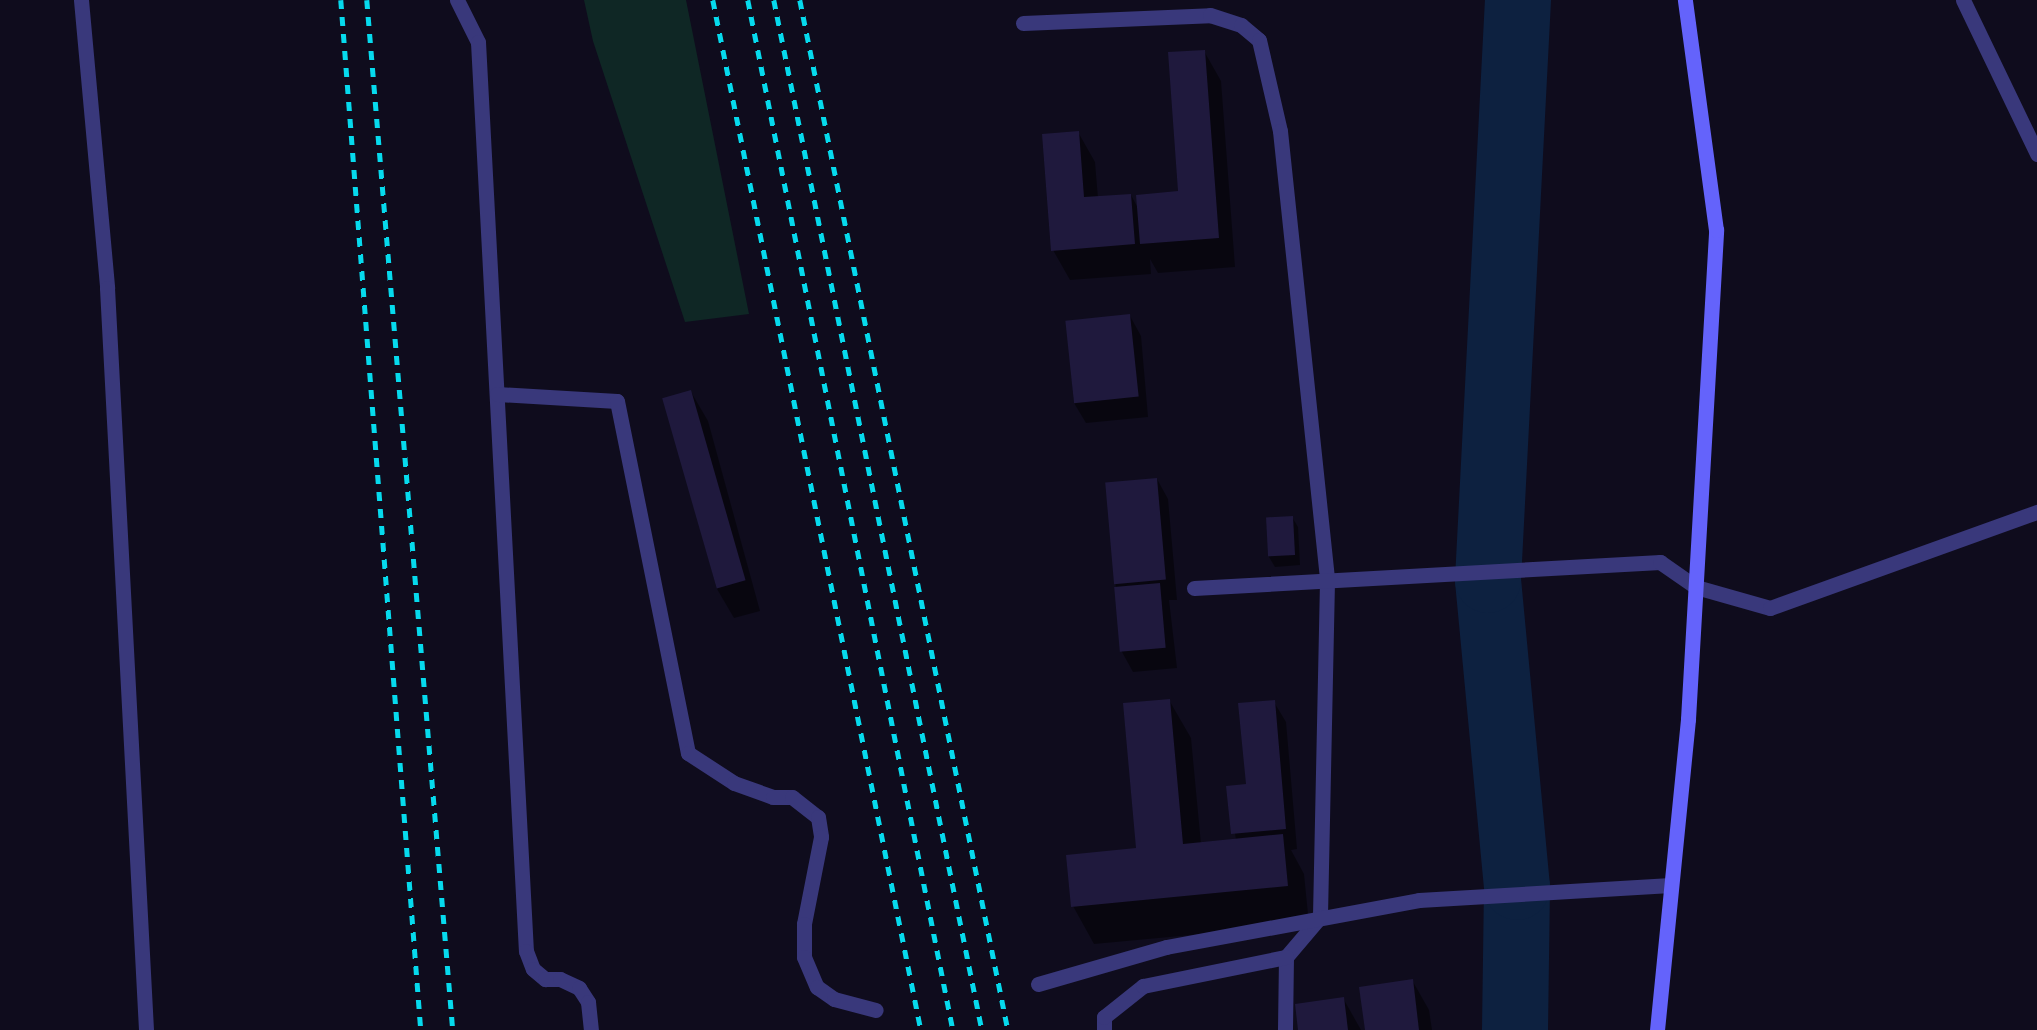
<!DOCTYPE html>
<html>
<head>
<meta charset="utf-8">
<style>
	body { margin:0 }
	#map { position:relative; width:2037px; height:1030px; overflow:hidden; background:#0f0c1d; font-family:Roboto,sans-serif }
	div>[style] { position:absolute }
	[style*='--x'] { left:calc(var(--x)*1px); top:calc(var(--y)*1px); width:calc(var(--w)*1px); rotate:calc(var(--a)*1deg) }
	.green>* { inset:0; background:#0f2725 }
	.shadow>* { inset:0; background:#0007 }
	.river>* { height:66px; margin:-33px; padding:0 33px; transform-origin:33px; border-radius:33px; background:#0d2140 }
	.building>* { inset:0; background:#1f193d; transform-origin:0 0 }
	.lane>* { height:15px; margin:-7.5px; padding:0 7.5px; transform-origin:7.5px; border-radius:7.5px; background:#39387b }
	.street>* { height:15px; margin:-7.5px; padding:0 7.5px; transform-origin:7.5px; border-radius:7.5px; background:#39387b }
	.secondary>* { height:15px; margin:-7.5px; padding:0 7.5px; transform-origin:7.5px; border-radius:7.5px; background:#6463fb }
	.rail>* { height:4.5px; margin-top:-2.25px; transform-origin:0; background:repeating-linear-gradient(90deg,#06daed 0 9px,transparent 0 17px) }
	span { translate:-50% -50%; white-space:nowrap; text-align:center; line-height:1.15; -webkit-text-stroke:4.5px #0f0c1d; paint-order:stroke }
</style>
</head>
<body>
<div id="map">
	<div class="green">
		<div style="clip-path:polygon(584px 0,686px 0,749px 314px,685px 322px,593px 41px)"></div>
	</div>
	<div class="shadow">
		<div style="clip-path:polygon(1204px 51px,1221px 81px,1235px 267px,1158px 273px,1150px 259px,1151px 274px,1070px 280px,1053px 250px,1078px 132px,1095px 162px,1098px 198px,1131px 195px,1139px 210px,1180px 193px)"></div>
		<div style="clip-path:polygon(1130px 316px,1141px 336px,1148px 417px,1086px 423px,1074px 403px,1067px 322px)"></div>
		<div style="clip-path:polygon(691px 392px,708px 421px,760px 611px,734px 618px,717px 589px,664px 399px)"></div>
		<div style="clip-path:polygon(1157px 479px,1168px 499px,1177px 600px,1169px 600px,1177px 668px,1133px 672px,1122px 652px,1106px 484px)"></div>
		<div style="clip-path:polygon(1292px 517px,1298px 527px,1300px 565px,1275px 567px,1269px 557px)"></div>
		<div style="clip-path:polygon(1169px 700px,1191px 738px,1201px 844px,1236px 840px,1228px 787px,1247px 786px,1274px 702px,1286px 722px,1297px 849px,1291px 850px,1304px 874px,1309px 924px,1094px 944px,1073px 906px,1138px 849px)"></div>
		<div style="clip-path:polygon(1412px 980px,1429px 1010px,1432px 1030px,1366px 1030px)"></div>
		<div style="clip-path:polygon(1343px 998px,1361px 1030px,1300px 1030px)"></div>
	</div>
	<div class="river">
		<div style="--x:1515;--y:1030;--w:143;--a:-89.2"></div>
		<div style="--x:1517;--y:887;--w:308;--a:-95.4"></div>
		<div style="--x:1488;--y:580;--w:581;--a:-87.04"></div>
	</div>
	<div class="building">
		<div style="clip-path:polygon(1205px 50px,1219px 238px,1140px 244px,1136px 195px,1178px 191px,1168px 52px)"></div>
		<div style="clip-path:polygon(1079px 131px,1084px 197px,1131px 194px,1135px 244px,1051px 251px,1042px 134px)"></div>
		<div style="left:1130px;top:314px;width:83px;height:65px;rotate:84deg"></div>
		<div style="left:691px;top:390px;width:198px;height:30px;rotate:74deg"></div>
		<div style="left:1157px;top:478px;width:102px;height:52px;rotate:85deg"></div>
		<div style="left:1293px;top:516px;width:39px;height:27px;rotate:87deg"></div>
		<div style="left:1160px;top:583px;width:65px;height:46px;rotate:85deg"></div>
		<div style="clip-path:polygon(1170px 699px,1183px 844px,1283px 834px,1288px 886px,1071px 907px,1066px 855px,1136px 848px,1123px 703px)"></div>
		<div style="clip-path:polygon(1275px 700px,1286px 829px,1231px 834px,1226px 786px,1246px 784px,1238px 703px)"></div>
		<div style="clip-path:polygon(1413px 979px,1419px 1030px,1365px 1030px,1359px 987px)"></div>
		<div style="clip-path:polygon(1344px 997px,1348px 1030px,1298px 1030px,1295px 1004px)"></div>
	</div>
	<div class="lane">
		<div style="--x:81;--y:0;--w:289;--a:84.8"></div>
		<div style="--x:107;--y:288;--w:743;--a:86.99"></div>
		<div style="--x:457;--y:0;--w:47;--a:63.4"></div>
		<div style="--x:478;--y:42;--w:910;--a:86.98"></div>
		<div style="--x:526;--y:951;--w:19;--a:69"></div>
		<div style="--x:533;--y:969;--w:16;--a:40"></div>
		<div style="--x:545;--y:979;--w:15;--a:0"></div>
		<div style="--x:560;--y:979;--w:21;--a:25"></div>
		<div style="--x:579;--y:988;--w:17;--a:57"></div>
		<div style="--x:588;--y:1002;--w:28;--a:84"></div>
		<div style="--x:1023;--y:23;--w:187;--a:-2.4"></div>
		<div style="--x:1210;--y:15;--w:33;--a:18"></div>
		<div style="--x:1241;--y:25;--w:23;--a:40"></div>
		<div style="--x:1259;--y:40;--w:93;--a:77"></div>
		<div style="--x:1280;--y:131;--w:452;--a:84"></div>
		<div style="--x:1327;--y:581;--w:336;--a:91.2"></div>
		<div style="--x:1320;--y:917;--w:52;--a:130.4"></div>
		<div style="--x:1286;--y:957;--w:73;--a:90.8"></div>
		<div style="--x:497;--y:394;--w:120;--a:3.3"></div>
		<div style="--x:617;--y:401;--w:359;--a:78.6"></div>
		<div style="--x:688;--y:753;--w:55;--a:33.1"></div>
		<div style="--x:734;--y:783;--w:41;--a:19.7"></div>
		<div style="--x:773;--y:797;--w:19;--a:0"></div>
		<div style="--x:792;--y:797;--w:33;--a:38"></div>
		<div style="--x:818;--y:817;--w:20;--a:81"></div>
		<div style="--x:821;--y:837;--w:89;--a:101.1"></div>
		<div style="--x:804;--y:924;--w:33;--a:90"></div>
		<div style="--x:804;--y:957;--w:33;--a:67"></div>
		<div style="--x:817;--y:987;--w:21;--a:35"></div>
		<div style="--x:834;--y:999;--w:43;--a:14.7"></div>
		<div style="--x:1194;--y:588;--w:467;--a:-3.2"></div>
		<div style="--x:1660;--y:562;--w:44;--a:34.8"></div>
		<div style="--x:1038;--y:984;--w:133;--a:-16.1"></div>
		<div style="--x:1166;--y:947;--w:257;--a:-10.5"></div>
		<div style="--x:1419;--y:900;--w:252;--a:-3.4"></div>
		<div style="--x:1104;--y:1030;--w:13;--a:-90"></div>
		<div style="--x:1104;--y:1017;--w:50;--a:-38.5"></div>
		<div style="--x:1143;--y:986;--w:146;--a:-11.5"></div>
	</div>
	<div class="street">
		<div style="--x:1963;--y:0;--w:171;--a:64.3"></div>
		<div style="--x:1696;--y:587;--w:77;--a:15.8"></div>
		<div style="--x:1770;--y:608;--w:284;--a:-19.8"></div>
	</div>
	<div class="secondary">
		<div style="--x:1657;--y:1030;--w:313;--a:-84.3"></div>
		<div style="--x:1688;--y:719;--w:490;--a:-86.7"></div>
		<div style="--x:1716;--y:230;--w:232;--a:-97.7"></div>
	</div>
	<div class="rail">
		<div style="--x:341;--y:0;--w:1033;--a:85.56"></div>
		<div style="--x:367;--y:0;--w:1034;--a:85.23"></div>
		<div style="--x:713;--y:0;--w:1051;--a:78.58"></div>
		<div style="--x:748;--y:0;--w:1050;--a:78.74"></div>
		<div style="--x:774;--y:0;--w:1051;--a:78.58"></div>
		<div style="--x:800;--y:0;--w:1051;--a:78.58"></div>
	</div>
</div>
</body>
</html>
